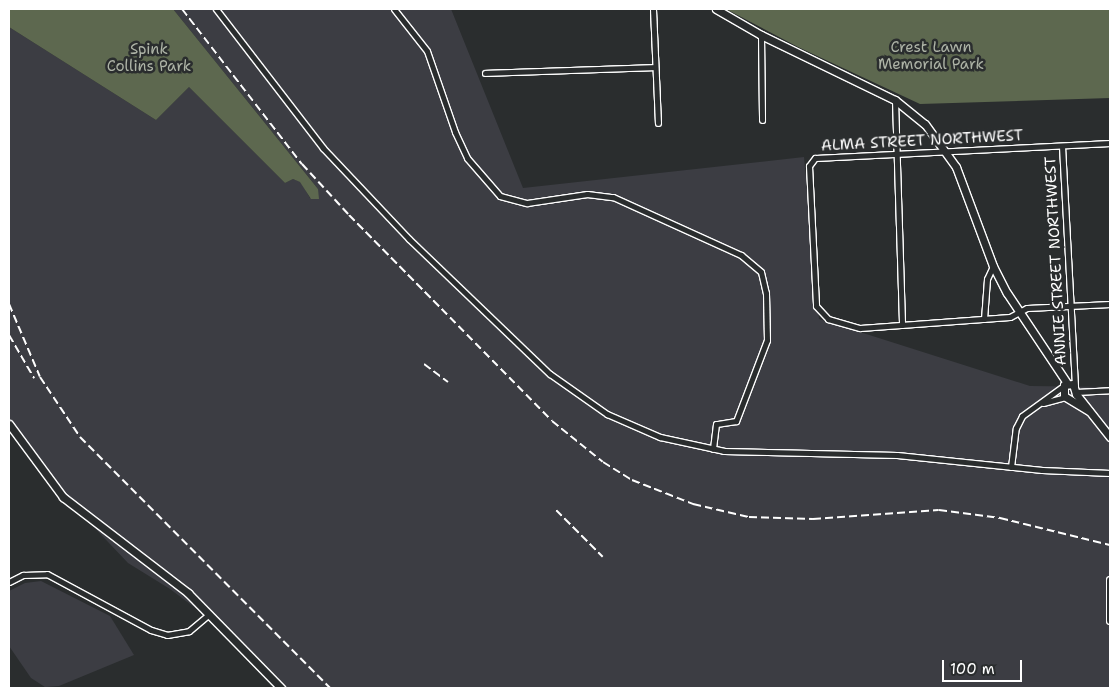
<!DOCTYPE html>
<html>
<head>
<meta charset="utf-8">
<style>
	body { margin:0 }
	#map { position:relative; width:1119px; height:697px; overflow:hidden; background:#2a2d2e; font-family:"Shantell Sans",sans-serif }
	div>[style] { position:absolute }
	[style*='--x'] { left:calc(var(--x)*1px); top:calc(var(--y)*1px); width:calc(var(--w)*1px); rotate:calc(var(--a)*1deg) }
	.built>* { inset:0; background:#3c3d43 }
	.green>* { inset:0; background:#5d684f }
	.roads { filter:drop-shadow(1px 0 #fff) drop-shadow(-1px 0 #fff) drop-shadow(0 1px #fff) drop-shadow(0 -1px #fff) }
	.street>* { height:5px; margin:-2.5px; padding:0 2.5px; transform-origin:2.5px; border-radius:2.5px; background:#2a2d2e }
	.secondary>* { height:7px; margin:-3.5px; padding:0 3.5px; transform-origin:3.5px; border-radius:3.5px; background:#2a2d2e }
	.rail>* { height:2px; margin-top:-1px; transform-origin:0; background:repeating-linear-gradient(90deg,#fff 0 8px,transparent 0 12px) }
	span { translate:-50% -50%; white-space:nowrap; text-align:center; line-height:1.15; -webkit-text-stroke:5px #2a2d2e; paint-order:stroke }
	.park-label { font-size:15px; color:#aeb4a7 }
	.street-label { font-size:15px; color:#fff }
	.frame { position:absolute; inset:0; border:10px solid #fff; pointer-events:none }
	.scale { position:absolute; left:942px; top:660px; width:80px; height:22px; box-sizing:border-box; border:2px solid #fff; border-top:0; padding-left:6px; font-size:15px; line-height:18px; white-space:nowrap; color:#fff; -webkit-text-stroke:4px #2a2d2e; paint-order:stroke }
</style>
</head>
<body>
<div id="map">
	<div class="built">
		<div style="clip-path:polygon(173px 9px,451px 9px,523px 188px,804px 157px,819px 319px,1030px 386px,1110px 387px,1110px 688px,278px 688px,214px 622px,170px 589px,128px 563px,51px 482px,9px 423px,9px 27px,156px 120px,189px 87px,285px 183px,293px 179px,301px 182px,310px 198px,318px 189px)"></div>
		<div style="clip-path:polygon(41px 581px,110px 616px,134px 655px,59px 686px,45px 687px,31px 678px,9px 646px,9px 591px,25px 583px)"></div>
	</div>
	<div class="green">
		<div style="clip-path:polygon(9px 9px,173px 9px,318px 189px,319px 199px,311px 199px,300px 182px,293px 179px,285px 183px,189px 87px,156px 120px,9px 27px)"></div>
		<div style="clip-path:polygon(726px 9px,1110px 9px,1110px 98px,920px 104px,798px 47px)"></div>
	</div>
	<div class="roads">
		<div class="street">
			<div style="--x:216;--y:9;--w:175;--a:52.4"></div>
			<div style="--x:323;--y:148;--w:125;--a:46.6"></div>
			<div style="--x:409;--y:239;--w:195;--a:43.8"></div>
			<div style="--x:550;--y:374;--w:70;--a:35.1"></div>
			<div style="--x:607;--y:414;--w:58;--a:23.5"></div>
			<div style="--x:660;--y:437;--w:66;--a:12.3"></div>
			<div style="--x:724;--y:451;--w:173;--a:1.3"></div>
			<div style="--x:897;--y:455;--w:146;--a:5.9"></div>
			<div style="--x:1042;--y:470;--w:68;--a:2.5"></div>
			<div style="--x:394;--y:9;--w:53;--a:51.8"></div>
			<div style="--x:427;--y:51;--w:86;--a:70.9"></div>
			<div style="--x:455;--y:132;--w:29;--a:65"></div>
			<div style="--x:467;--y:158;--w:50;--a:49"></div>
			<div style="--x:500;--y:196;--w:28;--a:15"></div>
			<div style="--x:527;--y:203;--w:61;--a:-8.5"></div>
			<div style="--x:587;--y:194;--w:26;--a:7"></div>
			<div style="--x:613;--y:197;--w:141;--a:24.4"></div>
			<div style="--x:741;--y:255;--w:26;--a:40"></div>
			<div style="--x:761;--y:272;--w:22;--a:77"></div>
			<div style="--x:766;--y:293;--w:47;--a:88.8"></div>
			<div style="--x:767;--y:340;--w:87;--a:110.9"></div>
			<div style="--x:736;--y:421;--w:20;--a:171"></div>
			<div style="--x:716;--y:424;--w:25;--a:97"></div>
			<div style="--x:653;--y:9;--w:114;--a:87.5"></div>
			<div style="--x:761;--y:35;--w:85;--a:89.3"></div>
			<div style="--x:485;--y:73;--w:170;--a:-2"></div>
			<div style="--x:895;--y:100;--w:225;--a:88.2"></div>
			<div style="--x:1110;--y:143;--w:295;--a:177.1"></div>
			<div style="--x:815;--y:158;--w:10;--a:127"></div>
			<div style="--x:809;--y:166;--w:140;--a:87.1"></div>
			<div style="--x:816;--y:306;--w:18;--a:47"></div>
			<div style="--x:828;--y:319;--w:33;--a:16"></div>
			<div style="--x:860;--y:328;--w:150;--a:-4.2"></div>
			<div style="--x:1010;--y:317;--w:19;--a:-28"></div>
			<div style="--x:1027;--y:308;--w:83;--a:-2.8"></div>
			<div style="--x:1062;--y:146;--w:241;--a:86.9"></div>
			<div style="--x:984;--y:319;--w:40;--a:-85.7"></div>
			<div style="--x:987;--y:279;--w:14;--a:-65"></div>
			<div style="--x:1076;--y:392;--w:34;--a:-3"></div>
			<div style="--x:1043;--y:403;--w:23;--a:-15"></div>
			<div style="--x:1011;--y:467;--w:39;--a:-83"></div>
			<div style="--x:1016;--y:428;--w:13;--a:-63"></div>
			<div style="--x:1022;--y:416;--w:49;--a:-35.9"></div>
			<div style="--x:9;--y:582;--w:16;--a:-27"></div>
			<div style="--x:23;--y:575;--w:24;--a:-2"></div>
			<div style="--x:47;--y:574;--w:118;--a:28.3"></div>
			<div style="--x:151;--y:630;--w:17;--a:17"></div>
			<div style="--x:167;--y:635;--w:22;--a:-10"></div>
			<div style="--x:189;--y:631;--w:25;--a:-40"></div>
		</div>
		<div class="secondary">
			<div style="--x:716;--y:9;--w:52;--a:30"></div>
			<div style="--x:761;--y:35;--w:149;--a:25.9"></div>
			<div style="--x:895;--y:100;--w:38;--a:39"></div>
			<div style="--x:925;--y:124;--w:53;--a:54.2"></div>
			<div style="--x:956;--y:167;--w:106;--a:69.5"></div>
			<div style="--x:993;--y:266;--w:30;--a:63"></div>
			<div style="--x:1007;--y:293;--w:108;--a:56.3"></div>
			<div style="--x:1076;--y:394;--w:10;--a:-107"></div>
			<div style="--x:1073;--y:384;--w:9;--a:174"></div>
			<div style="--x:1064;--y:385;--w:11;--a:90"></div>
			<div style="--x:1064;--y:396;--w:29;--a:31"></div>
			<div style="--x:1076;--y:394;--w:55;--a:51.7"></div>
			<div style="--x:9;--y:424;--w:91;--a:53.5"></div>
			<div style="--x:63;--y:497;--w:158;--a:37.5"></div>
			<div style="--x:188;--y:593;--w:133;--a:45.6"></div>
			<div style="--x:1110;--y:580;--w:40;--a:90"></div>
		</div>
	</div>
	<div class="rail">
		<div style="--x:182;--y:9;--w:196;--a:52.3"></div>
		<div style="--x:302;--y:164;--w:69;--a:47.3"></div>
		<div style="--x:349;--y:215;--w:289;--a:45.4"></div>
		<div style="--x:552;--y:421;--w:65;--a:38.8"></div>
		<div style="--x:603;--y:462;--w:34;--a:32"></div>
		<div style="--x:632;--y:480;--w:66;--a:21.5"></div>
		<div style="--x:693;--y:504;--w:57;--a:13.1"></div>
		<div style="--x:749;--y:517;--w:64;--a:1.8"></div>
		<div style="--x:813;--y:519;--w:126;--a:-4.1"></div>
		<div style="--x:939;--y:510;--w:62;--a:7.5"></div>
		<div style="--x:1000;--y:518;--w:113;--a:13.8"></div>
		<div style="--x:9;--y:304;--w:79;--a:67"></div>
		<div style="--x:40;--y:377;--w:72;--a:56.3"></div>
		<div style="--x:80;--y:437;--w:354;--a:45.1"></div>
		<div style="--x:9;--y:335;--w:50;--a:59.8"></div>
		<div style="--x:424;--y:364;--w:30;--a:37"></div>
		<div style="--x:556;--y:510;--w:66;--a:45"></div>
	</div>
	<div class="park-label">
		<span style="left:931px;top:56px">Crest Lawn<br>Memorial Park</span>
		<span style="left:149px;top:58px">Spink<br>Collins Park</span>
	</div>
	<div class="street-label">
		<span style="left:922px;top:141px;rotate:-3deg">ALMA STREET NORTHWEST</span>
		<span style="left:1056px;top:261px;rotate:-93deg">ANNIE STREET NORTHWEST</span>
	</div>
	<div class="frame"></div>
	<div class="scale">100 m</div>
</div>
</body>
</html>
